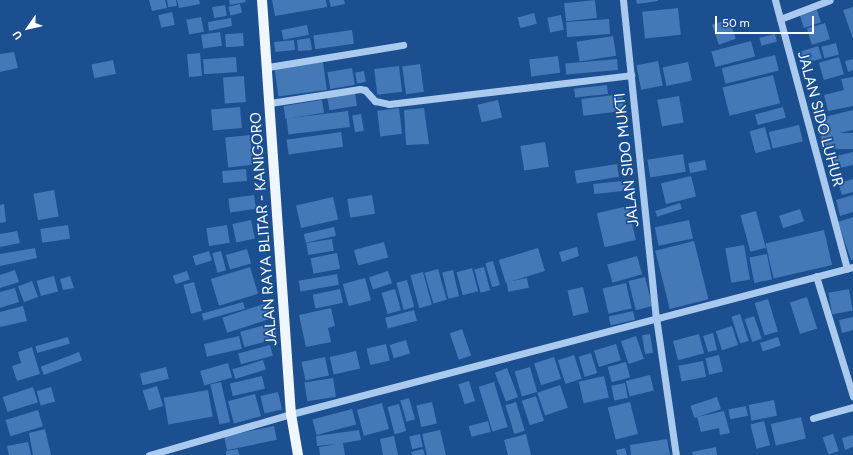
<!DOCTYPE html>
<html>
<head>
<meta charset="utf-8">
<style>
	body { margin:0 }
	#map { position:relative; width:853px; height:455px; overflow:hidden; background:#1b4f8f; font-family:Figtree,sans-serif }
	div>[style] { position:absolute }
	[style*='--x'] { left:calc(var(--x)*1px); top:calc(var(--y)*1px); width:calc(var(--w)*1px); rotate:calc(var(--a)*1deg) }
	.building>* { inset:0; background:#4478b7; transform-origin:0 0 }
	.minor>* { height:7px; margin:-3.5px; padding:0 3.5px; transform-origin:3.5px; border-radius:3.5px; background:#a9c9ee }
	.major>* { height:10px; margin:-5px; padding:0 5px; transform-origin:5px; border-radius:5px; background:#f0f6ff }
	span { translate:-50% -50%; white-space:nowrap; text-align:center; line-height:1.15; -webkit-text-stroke:3.5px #1b4f8f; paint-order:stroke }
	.street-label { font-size:15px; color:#fff }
	.north { position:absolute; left:8px; top:8px; width:40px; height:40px; -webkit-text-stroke:3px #1b4f8f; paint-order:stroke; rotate:236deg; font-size:11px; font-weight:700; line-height:16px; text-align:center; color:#fff }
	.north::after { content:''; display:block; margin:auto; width:14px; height:18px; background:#fff; clip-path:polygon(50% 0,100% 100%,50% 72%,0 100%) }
	.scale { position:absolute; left:715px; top:16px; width:99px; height:18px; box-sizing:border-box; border:2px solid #fff; border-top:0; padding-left:5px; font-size:12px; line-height:14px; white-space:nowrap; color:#fff; -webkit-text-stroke:3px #1b4f8f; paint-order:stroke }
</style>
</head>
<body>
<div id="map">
	<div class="building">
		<div style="clip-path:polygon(149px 0,165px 0,167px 8px,152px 11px)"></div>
		<div style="clip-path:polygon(167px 0,176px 0,177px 6px,168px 7px)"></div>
		<div style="clip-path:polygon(177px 0,199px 0,200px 4px,179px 8px)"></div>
		<div style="clip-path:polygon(229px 0,245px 0,246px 2px,230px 5px)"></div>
		<div style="clip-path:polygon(272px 0,326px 0,327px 7px,275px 16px)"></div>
		<div style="clip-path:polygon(329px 0,344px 0,345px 4px,331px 7px)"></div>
		<div style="left:595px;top:0;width:18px;height:31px;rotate:84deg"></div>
		<div style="clip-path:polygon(636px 0,658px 0,658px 1px,637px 4px)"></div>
		<div style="left:240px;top:4px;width:9px;height:12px;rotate:77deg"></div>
		<div style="left:225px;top:5px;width:11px;height:13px;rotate:80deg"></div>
		<div style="clip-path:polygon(853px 7px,853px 39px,843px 10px)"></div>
		<div style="left:678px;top:8px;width:27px;height:36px;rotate:84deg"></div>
		<div style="left:817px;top:10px;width:13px;height:18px;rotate:72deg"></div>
		<div style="left:172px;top:12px;width:13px;height:14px;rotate:77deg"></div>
		<div style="left:534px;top:13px;width:11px;height:17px;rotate:75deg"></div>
		<div style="left:561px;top:15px;width:15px;height:14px;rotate:79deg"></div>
		<div style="left:201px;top:17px;width:15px;height:15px;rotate:79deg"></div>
		<div style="clip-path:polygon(231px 18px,232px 26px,209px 31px,208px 22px)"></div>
		<div style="left:609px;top:19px;width:15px;height:43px;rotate:86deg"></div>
		<div style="left:729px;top:19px;width:21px;height:18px;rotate:71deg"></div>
		<div style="left:825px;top:23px;width:17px;height:19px;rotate:73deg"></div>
		<div style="left:307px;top:25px;width:10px;height:26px;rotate:79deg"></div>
		<div style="left:352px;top:30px;width:14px;height:39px;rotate:82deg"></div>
		<div style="left:220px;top:32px;width:14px;height:19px;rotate:82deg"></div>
		<div style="left:243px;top:33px;width:13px;height:18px;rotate:86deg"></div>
		<div style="left:775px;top:34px;width:8px;height:16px;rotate:76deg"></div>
		<div style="left:613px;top:36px;width:20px;height:37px;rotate:81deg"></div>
		<div style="clip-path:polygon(310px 38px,312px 50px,298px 51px,297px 40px)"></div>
		<div style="left:294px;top:40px;width:10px;height:20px;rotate:84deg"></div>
		<div style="left:751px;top:41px;width:16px;height:41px;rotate:75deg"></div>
		<div style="left:836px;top:43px;width:12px;height:15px;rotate:76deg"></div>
		<div style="left:818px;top:46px;width:13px;height:21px;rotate:72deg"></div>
		<div style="clip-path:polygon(14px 52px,18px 68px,0 72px,0 54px)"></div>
		<div style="left:200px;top:53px;width:23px;height:13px;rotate:85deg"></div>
		<div style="left:775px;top:55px;width:16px;height:55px;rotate:76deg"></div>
		<div style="left:558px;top:56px;width:17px;height:29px;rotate:83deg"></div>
		<div style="left:236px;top:57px;width:15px;height:33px;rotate:86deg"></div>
		<div style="left:839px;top:57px;width:18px;height:21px;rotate:74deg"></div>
		<div style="left:617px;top:59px;width:11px;height:52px;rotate:85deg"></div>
		<div style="clip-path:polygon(853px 59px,853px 70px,848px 72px,845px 61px)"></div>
		<div style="left:113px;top:60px;width:14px;height:22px;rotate:78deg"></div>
		<div style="left:658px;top:61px;width:25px;height:22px;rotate:79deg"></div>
		<div style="left:323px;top:62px;width:28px;height:49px;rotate:82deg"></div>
		<div style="left:688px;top:62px;width:19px;height:26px;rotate:78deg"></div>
		<div style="left:420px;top:64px;width:28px;height:18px;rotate:82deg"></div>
		<div style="left:399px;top:66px;width:26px;height:25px;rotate:83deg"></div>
		<div style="left:352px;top:68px;width:17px;height:25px;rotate:80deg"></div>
		<div style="left:364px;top:71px;width:11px;height:9px;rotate:80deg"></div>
		<div style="left:773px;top:75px;width:29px;height:52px;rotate:76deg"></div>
		<div style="left:244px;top:76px;width:26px;height:21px;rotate:86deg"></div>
		<div style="clip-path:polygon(853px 77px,853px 106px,828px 111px,824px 95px,844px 90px,841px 79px)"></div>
		<div style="left:607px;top:85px;width:9px;height:33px;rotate:84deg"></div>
		<div style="left:355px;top:93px;width:13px;height:28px;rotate:81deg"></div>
		<div style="left:622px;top:94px;width:17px;height:41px;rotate:83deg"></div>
		<div style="left:679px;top:96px;width:27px;height:22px;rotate:80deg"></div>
		<div style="left:322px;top:100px;width:13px;height:39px;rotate:81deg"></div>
		<div style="left:498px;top:100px;width:18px;height:21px;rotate:77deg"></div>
		<div style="left:240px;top:107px;width:21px;height:29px;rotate:85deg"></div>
		<div style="left:783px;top:107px;width:11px;height:29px;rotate:75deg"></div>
		<div style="left:399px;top:108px;width:26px;height:22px;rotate:83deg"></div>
		<div style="clip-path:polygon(424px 108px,429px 144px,406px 145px,404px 110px)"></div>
		<div style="clip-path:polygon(853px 110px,853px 130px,825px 136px,820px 118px)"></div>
		<div style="left:348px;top:111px;width:16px;height:62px;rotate:83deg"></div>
		<div style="left:361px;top:114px;width:17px;height:9px;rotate:80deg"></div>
		<div style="left:799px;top:125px;width:17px;height:31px;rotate:77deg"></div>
		<div style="left:765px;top:127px;width:23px;height:16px;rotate:75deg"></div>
		<div style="left:341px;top:132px;width:15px;height:55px;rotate:82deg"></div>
		<div style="left:853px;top:133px;width:16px;height:32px;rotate:90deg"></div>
		<div style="left:250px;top:135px;width:30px;height:25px;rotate:84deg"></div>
		<div style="left:545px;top:142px;width:25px;height:25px;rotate:81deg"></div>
		<div style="clip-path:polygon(853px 152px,853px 165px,835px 169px,832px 157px)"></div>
		<div style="left:683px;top:154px;width:18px;height:36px;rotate:81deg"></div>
		<div style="left:705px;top:160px;width:10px;height:17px;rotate:79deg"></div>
		<div style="left:617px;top:164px;width:13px;height:43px;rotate:81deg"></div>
		<div style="left:246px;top:169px;width:12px;height:24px;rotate:85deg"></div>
		<div style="left:691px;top:176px;width:21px;height:31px;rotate:76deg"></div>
		<div style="clip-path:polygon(853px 179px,853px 192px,842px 195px,838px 183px)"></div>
		<div style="left:632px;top:180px;width:10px;height:39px;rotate:84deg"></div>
		<div style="left:54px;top:190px;width:27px;height:21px;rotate:80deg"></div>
		<div style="left:254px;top:195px;width:14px;height:26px;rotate:82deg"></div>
		<div style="left:372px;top:195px;width:19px;height:25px;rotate:81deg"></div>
		<div style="clip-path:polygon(853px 195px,853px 212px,840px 216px,836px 200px)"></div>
		<div style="left:333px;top:197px;width:23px;height:38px;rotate:77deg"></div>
		<div style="left:680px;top:203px;width:6px;height:26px;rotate:72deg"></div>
		<div style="clip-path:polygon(4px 204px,6px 222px,0 223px,0 205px)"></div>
		<div style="left:628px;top:206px;width:35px;height:32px;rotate:77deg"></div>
		<div style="left:800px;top:209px;width:13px;height:22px;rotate:72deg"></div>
		<div style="left:756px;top:211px;width:38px;height:16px;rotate:75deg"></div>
		<div style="clip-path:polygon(853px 217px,853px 260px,851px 260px,838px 222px)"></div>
		<div style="left:251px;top:220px;width:19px;height:19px;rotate:78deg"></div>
		<div style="left:689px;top:220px;width:19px;height:35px;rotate:78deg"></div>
		<div style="left:68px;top:225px;width:14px;height:28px;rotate:82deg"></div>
		<div style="left:227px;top:225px;width:18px;height:21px;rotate:81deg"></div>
		<div style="left:334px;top:227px;width:9px;height:31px;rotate:77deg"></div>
		<div style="left:824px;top:230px;width:36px;height:60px;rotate:77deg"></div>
		<div style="clip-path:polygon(17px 231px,20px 243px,0 247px,0 234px)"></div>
		<div style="left:332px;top:239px;width:12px;height:26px;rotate:81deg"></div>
		<div style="left:694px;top:241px;width:60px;height:40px;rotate:76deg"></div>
		<div style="left:384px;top:242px;width:16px;height:31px;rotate:75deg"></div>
		<div style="left:744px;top:245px;width:35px;height:19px;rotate:80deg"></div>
		<div style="clip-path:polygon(577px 247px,579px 256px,562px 262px,559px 252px)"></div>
		<div style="clip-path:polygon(35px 248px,37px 258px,0 266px,0 254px)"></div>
		<div style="left:538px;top:248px;width:24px;height:41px;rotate:73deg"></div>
		<div style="left:247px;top:249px;width:15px;height:22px;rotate:74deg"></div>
		<div style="left:209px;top:251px;width:10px;height:17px;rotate:73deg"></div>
		<div style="left:221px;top:251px;width:20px;height:9px;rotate:75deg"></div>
		<div style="left:337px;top:253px;width:16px;height:27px;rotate:79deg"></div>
		<div style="left:767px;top:254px;width:26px;height:18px;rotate:79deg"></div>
		<div style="left:637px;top:256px;width:19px;height:31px;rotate:74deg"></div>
		<div style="left:493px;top:261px;width:25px;height:8px;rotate:74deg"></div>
		<div style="left:250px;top:267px;width:28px;height:41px;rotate:73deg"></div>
		<div style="left:484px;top:267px;width:24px;height:10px;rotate:75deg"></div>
		<div style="left:472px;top:268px;width:24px;height:16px;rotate:75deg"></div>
		<div style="left:438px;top:269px;width:32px;height:14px;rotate:74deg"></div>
		<div style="clip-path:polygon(15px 270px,19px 282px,0 288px,0 275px)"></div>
		<div style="left:453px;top:270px;width:27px;height:11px;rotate:77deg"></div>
		<div style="left:187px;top:271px;width:9px;height:15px;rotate:72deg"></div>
		<div style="left:388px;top:271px;width:13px;height:20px;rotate:72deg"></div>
		<div style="left:423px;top:272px;width:34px;height:13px;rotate:75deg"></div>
		<div style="left:337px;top:274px;width:11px;height:39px;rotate:80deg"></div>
		<div style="left:54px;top:276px;width:16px;height:18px;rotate:75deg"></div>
		<div style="clip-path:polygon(70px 276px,74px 288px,63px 290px,60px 279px)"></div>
		<div style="left:645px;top:277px;width:30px;height:17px;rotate:76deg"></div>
		<div style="left:365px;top:278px;width:23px;height:23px;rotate:75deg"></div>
		<div style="left:527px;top:278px;width:10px;height:21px;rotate:79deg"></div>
		<div style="left:407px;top:280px;width:28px;height:11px;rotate:75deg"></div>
		<div style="left:32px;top:281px;width:17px;height:15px;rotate:69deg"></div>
		<div style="left:194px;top:282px;width:30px;height:11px;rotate:75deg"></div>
		<div style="left:626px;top:283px;width:26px;height:24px;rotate:77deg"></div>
		<div style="left:583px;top:287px;width:26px;height:16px;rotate:77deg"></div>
		<div style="clip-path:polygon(15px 288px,19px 302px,0 308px,0 292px)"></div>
		<div style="left:340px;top:289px;width:14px;height:28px;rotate:78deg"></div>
		<div style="left:395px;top:289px;width:22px;height:14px;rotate:74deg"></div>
		<div style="left:849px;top:289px;width:22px;height:21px;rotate:80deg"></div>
		<div style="left:807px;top:297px;width:33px;height:18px;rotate:72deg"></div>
		<div style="left:768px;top:299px;width:34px;height:14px;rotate:73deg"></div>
		<div style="left:243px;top:302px;width:7px;height:43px;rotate:74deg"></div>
		<div style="left:267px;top:303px;width:16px;height:47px;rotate:72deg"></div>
		<div style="clip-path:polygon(23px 306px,27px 321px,0 327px,0 312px)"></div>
		<div style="clip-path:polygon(331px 308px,335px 326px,328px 328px,331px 342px,306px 347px,299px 315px)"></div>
		<div style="left:414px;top:310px;width:11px;height:30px;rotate:75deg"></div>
		<div style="left:633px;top:311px;width:9px;height:25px;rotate:77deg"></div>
		<div style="left:740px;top:314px;width:28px;height:9px;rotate:72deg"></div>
		<div style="left:754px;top:316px;width:24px;height:10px;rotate:71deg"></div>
		<div style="clip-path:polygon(853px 317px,853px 330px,842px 333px,839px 320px)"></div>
		<div style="left:273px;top:323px;width:16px;height:34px;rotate:75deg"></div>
		<div style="left:732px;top:326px;width:20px;height:17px;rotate:72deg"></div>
		<div style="left:462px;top:329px;width:28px;height:13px;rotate:71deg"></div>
		<div style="clip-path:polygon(713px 333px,717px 350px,708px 352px,703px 336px)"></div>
		<div style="left:650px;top:334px;width:19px;height:8px;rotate:81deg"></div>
		<div style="left:699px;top:334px;width:20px;height:27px;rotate:75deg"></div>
		<div style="left:239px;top:336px;width:13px;height:36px;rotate:77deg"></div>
		<div style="left:636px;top:336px;width:24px;height:16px;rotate:71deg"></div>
		<div style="left:68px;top:337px;width:7px;height:34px;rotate:74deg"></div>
		<div style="left:778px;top:337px;width:9px;height:19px;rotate:72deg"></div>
		<div style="left:406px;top:340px;width:14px;height:17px;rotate:73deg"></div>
		<div style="left:386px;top:344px;width:17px;height:20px;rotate:77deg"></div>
		<div style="left:616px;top:344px;width:17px;height:23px;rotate:73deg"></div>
		<div style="left:270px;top:345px;width:11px;height:33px;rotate:75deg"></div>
		<div style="clip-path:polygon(32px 347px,40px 374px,17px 381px,12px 366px,21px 363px,18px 352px)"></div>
		<div style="left:356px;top:351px;width:18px;height:27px;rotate:77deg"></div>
		<div style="left:79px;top:352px;width:9px;height:41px;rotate:69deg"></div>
		<div style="left:591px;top:353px;width:21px;height:13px;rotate:73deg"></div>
		<div style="left:574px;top:355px;width:25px;height:17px;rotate:72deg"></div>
		<div style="left:719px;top:355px;width:17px;height:14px;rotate:77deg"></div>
		<div style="left:325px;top:357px;width:19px;height:24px;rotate:78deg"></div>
		<div style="left:554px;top:357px;width:23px;height:21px;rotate:72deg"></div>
		<div style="left:263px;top:360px;width:10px;height:32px;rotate:73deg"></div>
		<div style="left:703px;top:361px;width:16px;height:25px;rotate:79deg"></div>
		<div style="left:626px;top:362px;width:16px;height:19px;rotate:75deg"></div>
		<div style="left:228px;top:363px;width:15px;height:29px;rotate:74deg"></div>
		<div style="left:166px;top:367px;width:12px;height:27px;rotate:76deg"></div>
		<div style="left:530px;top:367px;width:26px;height:16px;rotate:74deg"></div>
		<div style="left:507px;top:368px;width:31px;height:13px;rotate:69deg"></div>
		<div style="left:650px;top:375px;width:16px;height:25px;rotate:76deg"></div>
		<div style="left:262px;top:376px;width:13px;height:33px;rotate:77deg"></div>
		<div style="left:604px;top:376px;width:22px;height:26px;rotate:77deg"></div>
		<div style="left:333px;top:378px;width:19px;height:29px;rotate:81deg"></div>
		<div style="left:469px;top:381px;width:21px;height:11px;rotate:73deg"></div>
		<div style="left:221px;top:382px;width:41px;height:11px;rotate:77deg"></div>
		<div style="left:494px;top:382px;width:47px;height:16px;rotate:73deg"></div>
		<div style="left:625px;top:383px;width:15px;height:14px;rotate:79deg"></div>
		<div style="left:560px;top:385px;width:24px;height:24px;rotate:71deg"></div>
		<div style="left:157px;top:386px;width:21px;height:15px;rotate:73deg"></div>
		<div style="left:33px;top:387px;width:16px;height:32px;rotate:72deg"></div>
		<div style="left:51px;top:387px;width:15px;height:15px;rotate:74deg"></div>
		<div style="left:208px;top:390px;width:27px;height:45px;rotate:80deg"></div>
		<div style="left:278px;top:392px;width:18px;height:18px;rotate:77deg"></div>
		<div style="left:255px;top:394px;width:23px;height:28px;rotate:75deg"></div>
		<div style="left:536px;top:396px;width:26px;height:15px;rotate:72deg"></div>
		<div style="left:717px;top:397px;width:13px;height:28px;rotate:72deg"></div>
		<div style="left:409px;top:398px;width:22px;height:9px;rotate:74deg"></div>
		<div style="left:774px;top:400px;width:16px;height:26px;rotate:79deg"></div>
		<div style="left:432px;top:402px;width:22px;height:16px;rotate:77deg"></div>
		<div style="left:516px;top:402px;width:30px;height:11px;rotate:73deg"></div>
		<div style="left:630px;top:402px;width:33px;height:23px;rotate:76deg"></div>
		<div style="left:382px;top:403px;width:27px;height:26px;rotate:75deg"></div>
		<div style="left:399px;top:404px;width:28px;height:12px;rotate:75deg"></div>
		<div style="left:746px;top:406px;width:10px;height:18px;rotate:79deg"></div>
		<div style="left:352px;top:409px;width:16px;height:41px;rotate:75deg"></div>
		<div style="left:38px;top:410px;width:17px;height:34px;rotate:73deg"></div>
		<div style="clip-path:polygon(724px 411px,730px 433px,720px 435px,719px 428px,701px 432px,697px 417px)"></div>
		<div style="left:801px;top:417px;width:22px;height:31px;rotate:77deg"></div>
		<div style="left:488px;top:421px;width:11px;height:20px;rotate:75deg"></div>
		<div style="left:764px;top:421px;width:25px;height:14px;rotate:76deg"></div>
		<div style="left:274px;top:426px;width:14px;height:51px;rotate:78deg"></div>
		<div style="clip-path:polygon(45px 429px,51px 455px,33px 455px,29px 433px)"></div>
		<div style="clip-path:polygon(359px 430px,361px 440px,343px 443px,345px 455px,320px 455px,319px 447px,337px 444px,317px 446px,316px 436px)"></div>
		<div style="clip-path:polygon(440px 430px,446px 455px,427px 455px,422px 434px)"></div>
		<div style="left:420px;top:434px;width:13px;height:11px;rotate:77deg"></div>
		<div style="clip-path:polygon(526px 434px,531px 455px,508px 455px,504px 440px)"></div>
		<div style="left:833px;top:434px;width:18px;height:11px;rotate:71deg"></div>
		<div style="clip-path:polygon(853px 435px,853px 447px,845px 450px,842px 438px)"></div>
		<div style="clip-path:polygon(394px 436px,398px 455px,383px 455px,380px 439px)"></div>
		<div style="clip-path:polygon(667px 439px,670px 455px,631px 455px,630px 445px)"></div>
		<div style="clip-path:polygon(28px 442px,31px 455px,9px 455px,7px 446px)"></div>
		<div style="clip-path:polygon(716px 447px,717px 455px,693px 455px,692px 452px)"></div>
		<div style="clip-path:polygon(625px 448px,627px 455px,617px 455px,616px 450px)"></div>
		<div style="clip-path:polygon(238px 449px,239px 455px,226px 455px,226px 451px)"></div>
		<div style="clip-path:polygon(423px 449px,425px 455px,412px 455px,411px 452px)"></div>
	</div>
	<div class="minor">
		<div style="--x:623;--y:0;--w:319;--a:84.1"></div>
		<div style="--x:656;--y:317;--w:139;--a:81.8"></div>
		<div style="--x:775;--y:0;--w:278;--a:75"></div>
		<div style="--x:780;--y:19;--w:53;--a:-20.8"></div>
		<div style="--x:268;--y:67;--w:137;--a:-9.3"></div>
		<div style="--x:270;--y:103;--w:91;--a:-8.8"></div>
		<div style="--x:360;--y:89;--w:5;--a:11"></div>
		<div style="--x:365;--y:90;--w:15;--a:48"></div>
		<div style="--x:375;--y:101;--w:14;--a:12"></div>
		<div style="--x:389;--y:104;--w:244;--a:-6.8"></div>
		<div style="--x:816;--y:276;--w:126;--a:72.9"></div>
		<div style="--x:813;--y:418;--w:41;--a:-15.4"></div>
		<div style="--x:149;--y:455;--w:148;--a:-16.1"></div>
		<div style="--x:291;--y:414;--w:581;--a:-14.66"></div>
	</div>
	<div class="major">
		<div style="--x:262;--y:0;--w:415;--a:86"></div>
		<div style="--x:291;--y:414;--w:42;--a:80.3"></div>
	</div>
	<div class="street-label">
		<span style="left:820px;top:119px;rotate:75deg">JALAN SIDO LUHUR</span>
		<span style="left:627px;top:160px;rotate:-96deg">JALAN SIDO MUKTI</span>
		<span style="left:264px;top:229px;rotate:-94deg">JALAN RAYA BLITAR - KANIGORO</span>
	</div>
	<div class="north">U</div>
	<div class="scale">50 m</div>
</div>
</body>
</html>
